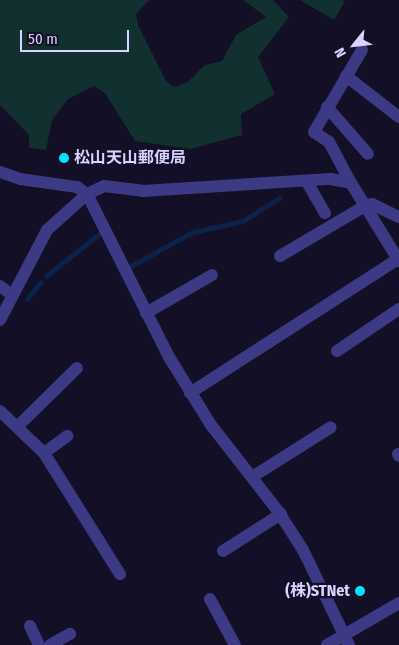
<!DOCTYPE html>
<html>
<head>
<meta charset="utf-8">
<style>
	body { margin:0 }
	#map { position:relative; width:399px; height:645px; overflow:hidden; background:#130f26; font-family:"Fira Sans Condensed","Noto Sans JP",sans-serif }
	div>[style] { position:absolute }
	[style*='--x'] { left:calc(var(--x)*1px); top:calc(var(--y)*1px); width:calc(var(--w)*1px); rotate:calc(var(--a)*1deg) }
	.green>* { inset:0; background:#12302f }
	.stream>* { height:4.5px; margin:-2.25px; padding:0 2.25px; transform-origin:2.25px; border-radius:2.25px; background:#0c2248 }
	.street>* { height:12px; margin:-6px; padding:0 6px; transform-origin:6px; border-radius:6px; background:#3d3a85 }
	.dots>* { width:14px; height:14px; translate:-50% -50%; box-sizing:border-box; border:2px solid #130f26; border-radius:50% }
	span { translate:-50% -50%; white-space:nowrap; text-align:center; line-height:1.15; -webkit-text-stroke:4.5px #130f26; paint-order:stroke }
	.poi-label { font-size:16px; color:#d9d4ff; font-weight:700 }
	.left { translate:0 -50%; text-align:left }
	.right { translate:-100% -50%; text-align:right }
	.north { position:absolute; left:329px; top:20px; width:50px; height:50px; -webkit-text-stroke:4px #130f26; paint-order:stroke; rotate:241deg; font-size:14px; font-weight:700; line-height:20px; text-align:center; color:#d9d4ff }
	.north::after { content:''; display:block; margin:auto; width:18px; height:22px; background:#d9d4ff; clip-path:polygon(50% 0,100% 100%,50% 72%,0 100%) }
	.scale { position:absolute; left:20px; top:30px; width:109px; height:22px; box-sizing:border-box; border:2px solid #d9d4ff; border-top:0; padding-left:6px; font-size:15px; line-height:18px; white-space:nowrap; color:#d9d4ff; -webkit-text-stroke:4px #130f26; paint-order:stroke }
</style>
</head>
<body>
<div id="map">
	<div class="green">
		<div style="clip-path:polygon(0 0,149px 0,136px 14px,138px 25px,166px 81px,174px 87px,188px 82px,205px 65px,222px 61px,236px 35px,266px 17px,243px 0,273px 0,289px 17px,258px 57px,275px 94px,241px 114px,242px 135px,190px 149px,135px 141px,105px 93px,94px 86px,68px 99px,52px 120px,46px 150px,29px 148px,29px 135px,0 105px)"></div>
		<div style="clip-path:polygon(300px 0,342px 0,345px 1px,334px 20px)"></div>
	</div>
	<div class="stream">
		<div style="--x:129;--y:267;--w:73;--a:-28.7"></div>
		<div style="--x:193;--y:232;--w:51;--a:-12.4"></div>
		<div style="--x:243;--y:221;--w:43;--a:-32.6"></div>
		<div style="--x:46;--y:276;--w:71;--a:-38.2"></div>
		<div style="--x:27;--y:299;--w:21;--a:-51"></div>
	</div>
	<div class="street">
		<div style="--x:346;--y:76;--w:67;--a:37.7"></div>
		<div style="--x:327;--y:107;--w:62;--a:48.9"></div>
		<div style="--x:0;--y:172;--w:21;--a:19"></div>
		<div style="--x:20;--y:179;--w:58;--a:8"></div>
		<div style="--x:77;--y:187;--w:12;--a:35"></div>
		<div style="--x:87;--y:194;--w:182;--a:63.3"></div>
		<div style="--x:169;--y:357;--w:80;--a:58.3"></div>
		<div style="--x:211;--y:425;--w:109;--a:52.1"></div>
		<div style="--x:278;--y:511;--w:46;--a:57.3"></div>
		<div style="--x:303;--y:550;--w:106;--a:64.2"></div>
		<div style="--x:307;--y:182;--w:36;--a:60"></div>
		<div style="--x:351;--y:183;--w:47;--a:-118.2"></div>
		<div style="--x:329;--y:142;--w:18;--a:-146"></div>
		<div style="--x:314;--y:132;--w:95;--a:-59.7"></div>
		<div style="--x:280;--y:256;--w:99;--a:-30.5"></div>
		<div style="--x:365;--y:206;--w:7;--a:-16"></div>
		<div style="--x:372;--y:204;--w:30;--a:26"></div>
		<div style="--x:0;--y:286;--w:15;--a:37"></div>
		<div style="--x:146;--y:313;--w:76;--a:-29.9"></div>
		<div style="--x:0;--y:320;--w:102;--a:-62.4"></div>
		<div style="--x:47;--y:230;--w:54;--a:-42"></div>
		<div style="--x:87;--y:194;--w:19;--a:-25"></div>
		<div style="--x:104;--y:186;--w:39;--a:7"></div>
		<div style="--x:143;--y:191;--w:188;--a:-3.7"></div>
		<div style="--x:331;--y:179;--w:20;--a:11"></div>
		<div style="--x:351;--y:183;--w:92;--a:58.4"></div>
		<div style="--x:337;--y:351;--w:75;--a:-34.1"></div>
		<div style="--x:190;--y:393;--w:247;--a:-32.8"></div>
		<div style="--x:0;--y:411;--w:61;--a:43.7"></div>
		<div style="--x:44;--y:453;--w:143;--a:57.9"></div>
		<div style="--x:17;--y:427;--w:84;--a:-44.5"></div>
		<div style="--x:44;--y:453;--w:29;--a:-36"></div>
		<div style="--x:398;--y:454;--w:2;--a:63"></div>
		<div style="--x:252;--y:477;--w:93;--a:-32.3"></div>
		<div style="--x:223;--y:551;--w:69;--a:-32.5"></div>
		<div style="--x:210;--y:599;--w:52;--a:61.5"></div>
		<div style="--x:30;--y:626;--w:21;--a:65"></div>
		<div style="--x:50;--y:645;--w:23;--a:-29"></div>
		<div style="--x:327;--y:645;--w:83;--a:-30.3"></div>
	</div>
	<div class="dots">
		<div style="left:64px;top:158px;background:#00e5ff"></div>
		<div style="left:360px;top:591px;background:#00e5ff"></div>
	</div>
	<div class="poi-label">
		<span class="left" style="left:74px;top:158px">松山天山郵便局</span>
		<span class="right" style="left:350px;top:591px">(株)STNet</span>
	</div>
	<div class="north">N</div>
	<div class="scale">50 m</div>
</div>
</body>
</html>
